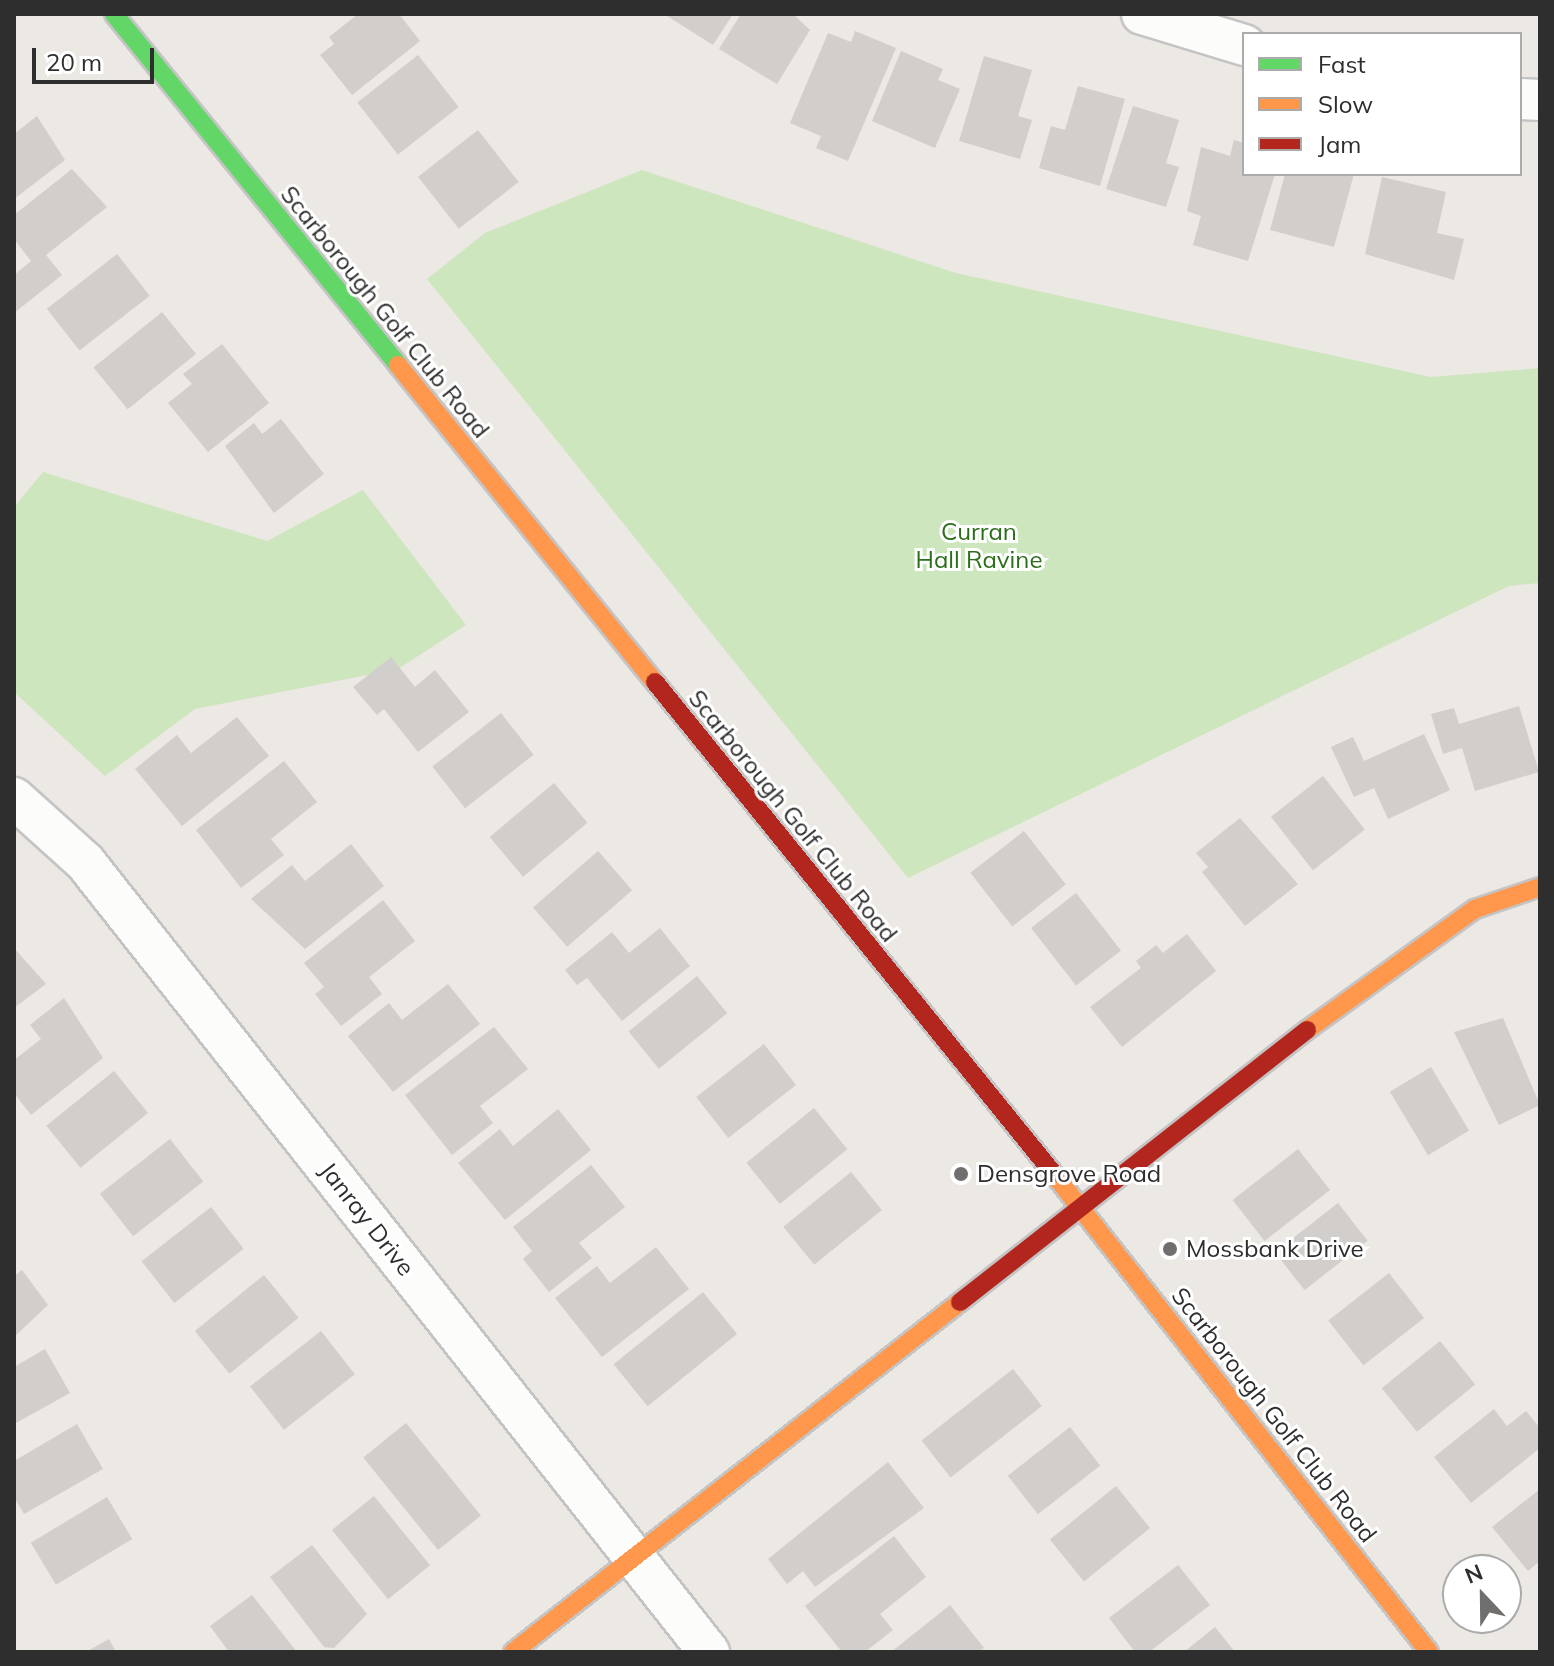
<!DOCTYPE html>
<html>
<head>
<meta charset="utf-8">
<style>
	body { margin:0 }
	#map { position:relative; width:1554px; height:1666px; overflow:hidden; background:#ece8e4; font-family:Mulish,sans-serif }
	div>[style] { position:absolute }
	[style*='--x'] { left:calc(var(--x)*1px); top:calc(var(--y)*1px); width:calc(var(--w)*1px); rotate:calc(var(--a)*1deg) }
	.green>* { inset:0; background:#cee6be }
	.building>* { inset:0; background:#d1cecb; transform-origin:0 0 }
	.roads { filter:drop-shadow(2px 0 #c5c4c5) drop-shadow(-2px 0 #c5c4c5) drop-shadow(0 2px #c5c4c5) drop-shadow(0 -2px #c5c4c5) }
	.street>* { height:40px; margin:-20px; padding:0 20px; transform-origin:20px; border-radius:20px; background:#fcfcfb }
	.fast>* { height:18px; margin:-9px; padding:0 9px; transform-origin:9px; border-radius:9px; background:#63d668 }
	.slow>* { height:18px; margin:-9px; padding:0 9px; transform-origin:9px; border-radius:9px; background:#ff974d }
	.jam>* { height:18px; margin:-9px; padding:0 9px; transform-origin:9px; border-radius:9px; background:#b3261e }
	.dots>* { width:22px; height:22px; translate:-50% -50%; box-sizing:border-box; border:4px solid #fff; border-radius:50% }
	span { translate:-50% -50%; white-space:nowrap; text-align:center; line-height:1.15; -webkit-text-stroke:6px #fff; paint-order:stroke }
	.street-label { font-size:24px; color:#2e2e2e }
	.park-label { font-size:24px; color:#2c6e1b }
	.poi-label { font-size:24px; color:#2e2e2e }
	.left { translate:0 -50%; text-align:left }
	.frame { position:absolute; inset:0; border:16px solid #2e2e2e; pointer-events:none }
	.legend { position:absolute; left:1242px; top:32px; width:280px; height:144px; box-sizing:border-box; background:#fff; border:2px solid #ababab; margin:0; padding:10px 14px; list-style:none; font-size:24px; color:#2e2e2e }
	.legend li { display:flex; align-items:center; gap:16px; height:40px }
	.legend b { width:40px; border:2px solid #ababab }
	.north { position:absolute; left:1442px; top:1554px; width:80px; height:80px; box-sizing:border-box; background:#fff; border:2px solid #ababab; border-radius:50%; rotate:338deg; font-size:22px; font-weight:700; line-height:32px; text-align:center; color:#2e2e2e }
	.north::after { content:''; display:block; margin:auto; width:28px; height:36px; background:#706f6e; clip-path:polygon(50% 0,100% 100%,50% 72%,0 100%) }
	.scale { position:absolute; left:32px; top:48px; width:122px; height:36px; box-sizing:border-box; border:4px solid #2e2e2e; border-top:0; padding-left:10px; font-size:24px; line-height:28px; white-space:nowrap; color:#2e2e2e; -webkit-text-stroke:6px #fff; paint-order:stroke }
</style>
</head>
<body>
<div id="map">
	<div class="green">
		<div style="clip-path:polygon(642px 170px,956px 273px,1431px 377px,1540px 368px,1540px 583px,1509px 586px,908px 878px,427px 279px,485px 233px)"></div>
		<div style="clip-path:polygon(43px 472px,267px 541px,363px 490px,466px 625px,398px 669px,195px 709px,105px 776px,14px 692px,14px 507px)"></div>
	</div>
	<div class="building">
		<div style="clip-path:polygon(358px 14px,399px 14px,420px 41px,352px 95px,320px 55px,334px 44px,329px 37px)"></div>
		<div style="clip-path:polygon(664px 14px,733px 14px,713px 45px)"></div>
		<div style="clip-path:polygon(741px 14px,793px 14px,810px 30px,777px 84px,719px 49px)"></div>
		<div style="clip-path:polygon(855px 31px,896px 48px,848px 161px,816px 148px,821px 136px,790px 123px,828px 33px,851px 42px)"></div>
		<div style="clip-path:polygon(901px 51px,943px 69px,938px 80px,960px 89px,935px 148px,872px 121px)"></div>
		<div style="left:418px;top:55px;width:66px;height:77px;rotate:52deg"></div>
		<div style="clip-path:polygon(984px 56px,1032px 70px,1018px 116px,1032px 120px,1020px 159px,959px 141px)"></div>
		<div style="clip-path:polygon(1078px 86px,1125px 99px,1100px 186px,1039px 168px,1051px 126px,1065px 130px)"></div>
		<div style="clip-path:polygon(1133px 106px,1179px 120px,1166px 163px,1179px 167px,1166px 207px,1106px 189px)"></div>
		<div style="clip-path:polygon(37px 116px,65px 160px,14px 199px,14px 134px)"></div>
		<div style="left:478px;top:130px;width:66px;height:76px;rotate:52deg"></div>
		<div style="clip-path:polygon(1234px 140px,1244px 143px,1244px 174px,1275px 174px,1248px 261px,1193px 245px,1201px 216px,1187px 211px,1201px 147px,1230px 156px)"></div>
		<div style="clip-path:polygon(72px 169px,107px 207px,46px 255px,62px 275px,14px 313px,14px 275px,31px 261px,14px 239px,14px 215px)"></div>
		<div style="clip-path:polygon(1285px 174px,1354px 174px,1334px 247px,1270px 230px)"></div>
		<div style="clip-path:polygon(1382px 177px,1446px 192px,1437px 233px,1464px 239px,1454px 280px,1365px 254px)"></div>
		<div style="left:117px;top:254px;width:53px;height:89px;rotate:52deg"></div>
		<div style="left:162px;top:312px;width:54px;height:88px;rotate:51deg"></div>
		<div style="clip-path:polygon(222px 344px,269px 403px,208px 452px,168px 403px,192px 384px,183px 374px)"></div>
		<div style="clip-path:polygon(281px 419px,324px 474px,274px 513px,225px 446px,254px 423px,262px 434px)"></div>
		<div style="clip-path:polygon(391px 657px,415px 687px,435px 670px,469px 712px,418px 752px,384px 709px,377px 715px,353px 687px)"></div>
		<div style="clip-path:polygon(1519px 706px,1539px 772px,1475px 791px,1462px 748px,1443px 754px,1431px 714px,1454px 708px,1459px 724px)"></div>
		<div style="left:501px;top:713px;width:53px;height:87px;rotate:52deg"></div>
		<div style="clip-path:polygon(237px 717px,269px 756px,182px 826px,135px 769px,177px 735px,191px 753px)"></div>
		<div style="clip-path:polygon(1424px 734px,1450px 790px,1388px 819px,1374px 788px,1354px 797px,1331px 747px,1353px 737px,1364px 761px)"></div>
		<div style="clip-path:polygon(284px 761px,317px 802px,271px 839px,284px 855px,241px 888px,196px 830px)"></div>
		<div style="left:1323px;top:776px;width:68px;height:66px;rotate:52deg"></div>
		<div style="left:554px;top:783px;width:52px;height:84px;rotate:50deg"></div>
		<div style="clip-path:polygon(1240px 818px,1298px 884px,1245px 926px,1202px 872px,1208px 867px,1196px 853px)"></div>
		<div style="left:1024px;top:831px;width:68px;height:68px;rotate:52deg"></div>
		<div style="clip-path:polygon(351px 844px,384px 886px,305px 949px,251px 899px,292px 865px,305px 881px)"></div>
		<div style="left:598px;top:851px;width:52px;height:86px;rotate:49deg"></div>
		<div style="left:1076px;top:893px;width:73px;height:57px;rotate:52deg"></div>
		<div style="clip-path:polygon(383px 900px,415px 941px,369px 977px,382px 994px,341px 1026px,315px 994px,324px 987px,304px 963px)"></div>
		<div style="clip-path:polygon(660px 928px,690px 966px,622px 1021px,587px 978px,577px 985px,565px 970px,612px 932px,629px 953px)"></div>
		<div style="clip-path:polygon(1187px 934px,1216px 971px,1122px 1047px,1090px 1007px,1141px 968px,1136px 961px,1156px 945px,1163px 953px)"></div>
		<div style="clip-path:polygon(14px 948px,46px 984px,14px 1008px)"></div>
		<div style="left:697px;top:976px;width:48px;height:88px;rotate:51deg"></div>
		<div style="clip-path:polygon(448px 984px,480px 1024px,393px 1092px,348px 1036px,389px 1003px,402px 1020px)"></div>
		<div style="clip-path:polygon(64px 998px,103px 1058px,31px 1115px,14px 1093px,14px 1060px,41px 1039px,30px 1025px)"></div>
		<div style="clip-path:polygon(1503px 1018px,1540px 1105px,1499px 1125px,1454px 1032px)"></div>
		<div style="clip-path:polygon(494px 1027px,528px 1069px,480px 1106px,493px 1123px,452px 1155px,405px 1095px)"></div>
		<div style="left:764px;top:1044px;width:52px;height:86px;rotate:52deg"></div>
		<div style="left:1431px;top:1067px;width:74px;height:48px;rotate:59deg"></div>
		<div style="left:114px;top:1071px;width:54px;height:87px;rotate:51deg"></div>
		<div style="left:814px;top:1108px;width:53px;height:87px;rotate:51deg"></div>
		<div style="clip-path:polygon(558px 1109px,591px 1150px,505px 1220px,458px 1163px,500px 1129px,513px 1146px)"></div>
		<div style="left:170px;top:1139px;width:54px;height:89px;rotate:52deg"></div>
		<div style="left:1298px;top:1149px;width:52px;height:83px;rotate:52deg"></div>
		<div style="clip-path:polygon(591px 1165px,625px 1207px,579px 1243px,592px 1258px,549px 1292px,523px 1259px,532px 1251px,513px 1227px)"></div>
		<div style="left:851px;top:1172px;width:49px;height:87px;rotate:51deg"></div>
		<div style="left:1338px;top:1203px;width:48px;height:80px;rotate:52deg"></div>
		<div style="left:211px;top:1207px;width:53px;height:88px;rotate:52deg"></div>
		<div style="clip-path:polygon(656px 1247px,689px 1289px,602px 1357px,555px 1298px,597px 1266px,610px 1283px)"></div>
		<div style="clip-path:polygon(22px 1270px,48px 1305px,14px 1337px,14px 1276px)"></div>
		<div style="left:1389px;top:1273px;width:57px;height:77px;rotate:52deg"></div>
		<div style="left:264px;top:1275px;width:55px;height:89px;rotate:51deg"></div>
		<div style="left:703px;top:1292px;width:54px;height:115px;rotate:51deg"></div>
		<div style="left:321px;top:1331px;width:55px;height:90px;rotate:52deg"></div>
		<div style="left:1440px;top:1341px;width:56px;height:75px;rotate:51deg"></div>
		<div style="clip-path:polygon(45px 1349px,70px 1393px,14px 1424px,14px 1367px)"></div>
		<div style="left:1013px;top:1369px;width:47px;height:116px;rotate:52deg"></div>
		<div style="clip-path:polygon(1494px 1409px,1507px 1426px,1526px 1411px,1540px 1428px,1540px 1448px,1471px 1503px,1434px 1457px)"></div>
		<div style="left:406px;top:1423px;width:119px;height:55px;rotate:51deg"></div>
		<div style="clip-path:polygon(77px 1424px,103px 1469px,24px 1514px,14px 1497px,14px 1461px)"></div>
		<div style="left:1070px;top:1427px;width:49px;height:79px;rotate:52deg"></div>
		<div style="clip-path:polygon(888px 1462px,924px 1508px,815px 1587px,803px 1571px,787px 1584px,768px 1559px)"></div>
		<div style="left:1116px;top:1486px;width:54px;height:85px;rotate:51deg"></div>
		<div style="clip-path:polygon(1540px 1489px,1540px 1561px,1528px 1571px,1492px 1527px)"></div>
		<div style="left:374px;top:1496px;width:89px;height:54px;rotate:51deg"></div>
		<div style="left:107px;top:1497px;width:49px;height:89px;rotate:59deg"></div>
		<div style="clip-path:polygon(894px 1536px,926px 1577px,880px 1614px,893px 1630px,865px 1652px,842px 1652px,805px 1606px)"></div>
		<div style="clip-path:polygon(312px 1545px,367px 1614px,334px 1648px,324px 1647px,270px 1577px)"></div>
		<div style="clip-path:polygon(1178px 1565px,1210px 1605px,1149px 1652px,1135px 1652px,1109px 1618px)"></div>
		<div style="clip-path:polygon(252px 1595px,297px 1652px,229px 1652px,210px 1626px)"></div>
		<div style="clip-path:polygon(950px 1605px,984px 1648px,978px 1652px,891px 1652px)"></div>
		<div style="clip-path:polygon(1215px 1627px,1235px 1652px,1184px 1652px)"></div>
		<div style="clip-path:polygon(109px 1639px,116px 1652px,86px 1652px)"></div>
	</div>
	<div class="roads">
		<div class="street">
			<div style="--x:1142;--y:14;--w:107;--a:16.9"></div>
			<div style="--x:1520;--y:99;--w:20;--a:3"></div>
			<div style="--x:14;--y:798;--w:96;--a:42"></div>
			<div style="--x:85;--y:862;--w:1007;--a:51.7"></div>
		</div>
		<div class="fast">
			<div style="--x:114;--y:14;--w:452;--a:51"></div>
		</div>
		<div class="slow">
			<div style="--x:398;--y:365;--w:408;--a:51"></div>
			<div style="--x:1307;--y:1030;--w:207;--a:-35.8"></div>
			<div style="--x:1475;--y:909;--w:69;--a:-18.7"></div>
			<div style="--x:1053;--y:1173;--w:609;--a:51.87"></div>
			<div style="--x:513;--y:1652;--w:568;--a:-38.06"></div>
		</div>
		<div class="jam">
			<div style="--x:655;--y:682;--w:632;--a:50.97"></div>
			<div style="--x:960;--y:1302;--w:441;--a:-38.1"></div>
		</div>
	</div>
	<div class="dots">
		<div style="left:961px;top:1174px;background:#706f6e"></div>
		<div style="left:1170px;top:1249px;background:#706f6e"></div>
	</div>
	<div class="street-label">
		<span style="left:385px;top:312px;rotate:51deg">Scarborough Golf Club Road</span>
		<span style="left:793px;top:816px;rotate:51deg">Scarborough Golf Club Road</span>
		<span style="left:367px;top:1219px;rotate:52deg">Janray Drive</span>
		<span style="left:1274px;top:1415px;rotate:52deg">Scarborough Golf Club Road</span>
	</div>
	<div class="park-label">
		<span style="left:979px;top:546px">Curran<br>Hall Ravine</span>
	</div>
	<div class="poi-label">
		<span class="left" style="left:977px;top:1174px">Densgrove Road</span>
		<span class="left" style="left:1186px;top:1249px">Mossbank Drive</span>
	</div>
	<div class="frame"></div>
	<ul class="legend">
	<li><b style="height:10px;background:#63d668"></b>Fast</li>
	<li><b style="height:10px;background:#ff974d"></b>Slow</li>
	<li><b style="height:10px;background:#b3261e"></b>Jam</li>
	</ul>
	<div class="north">N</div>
	<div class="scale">20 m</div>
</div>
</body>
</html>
